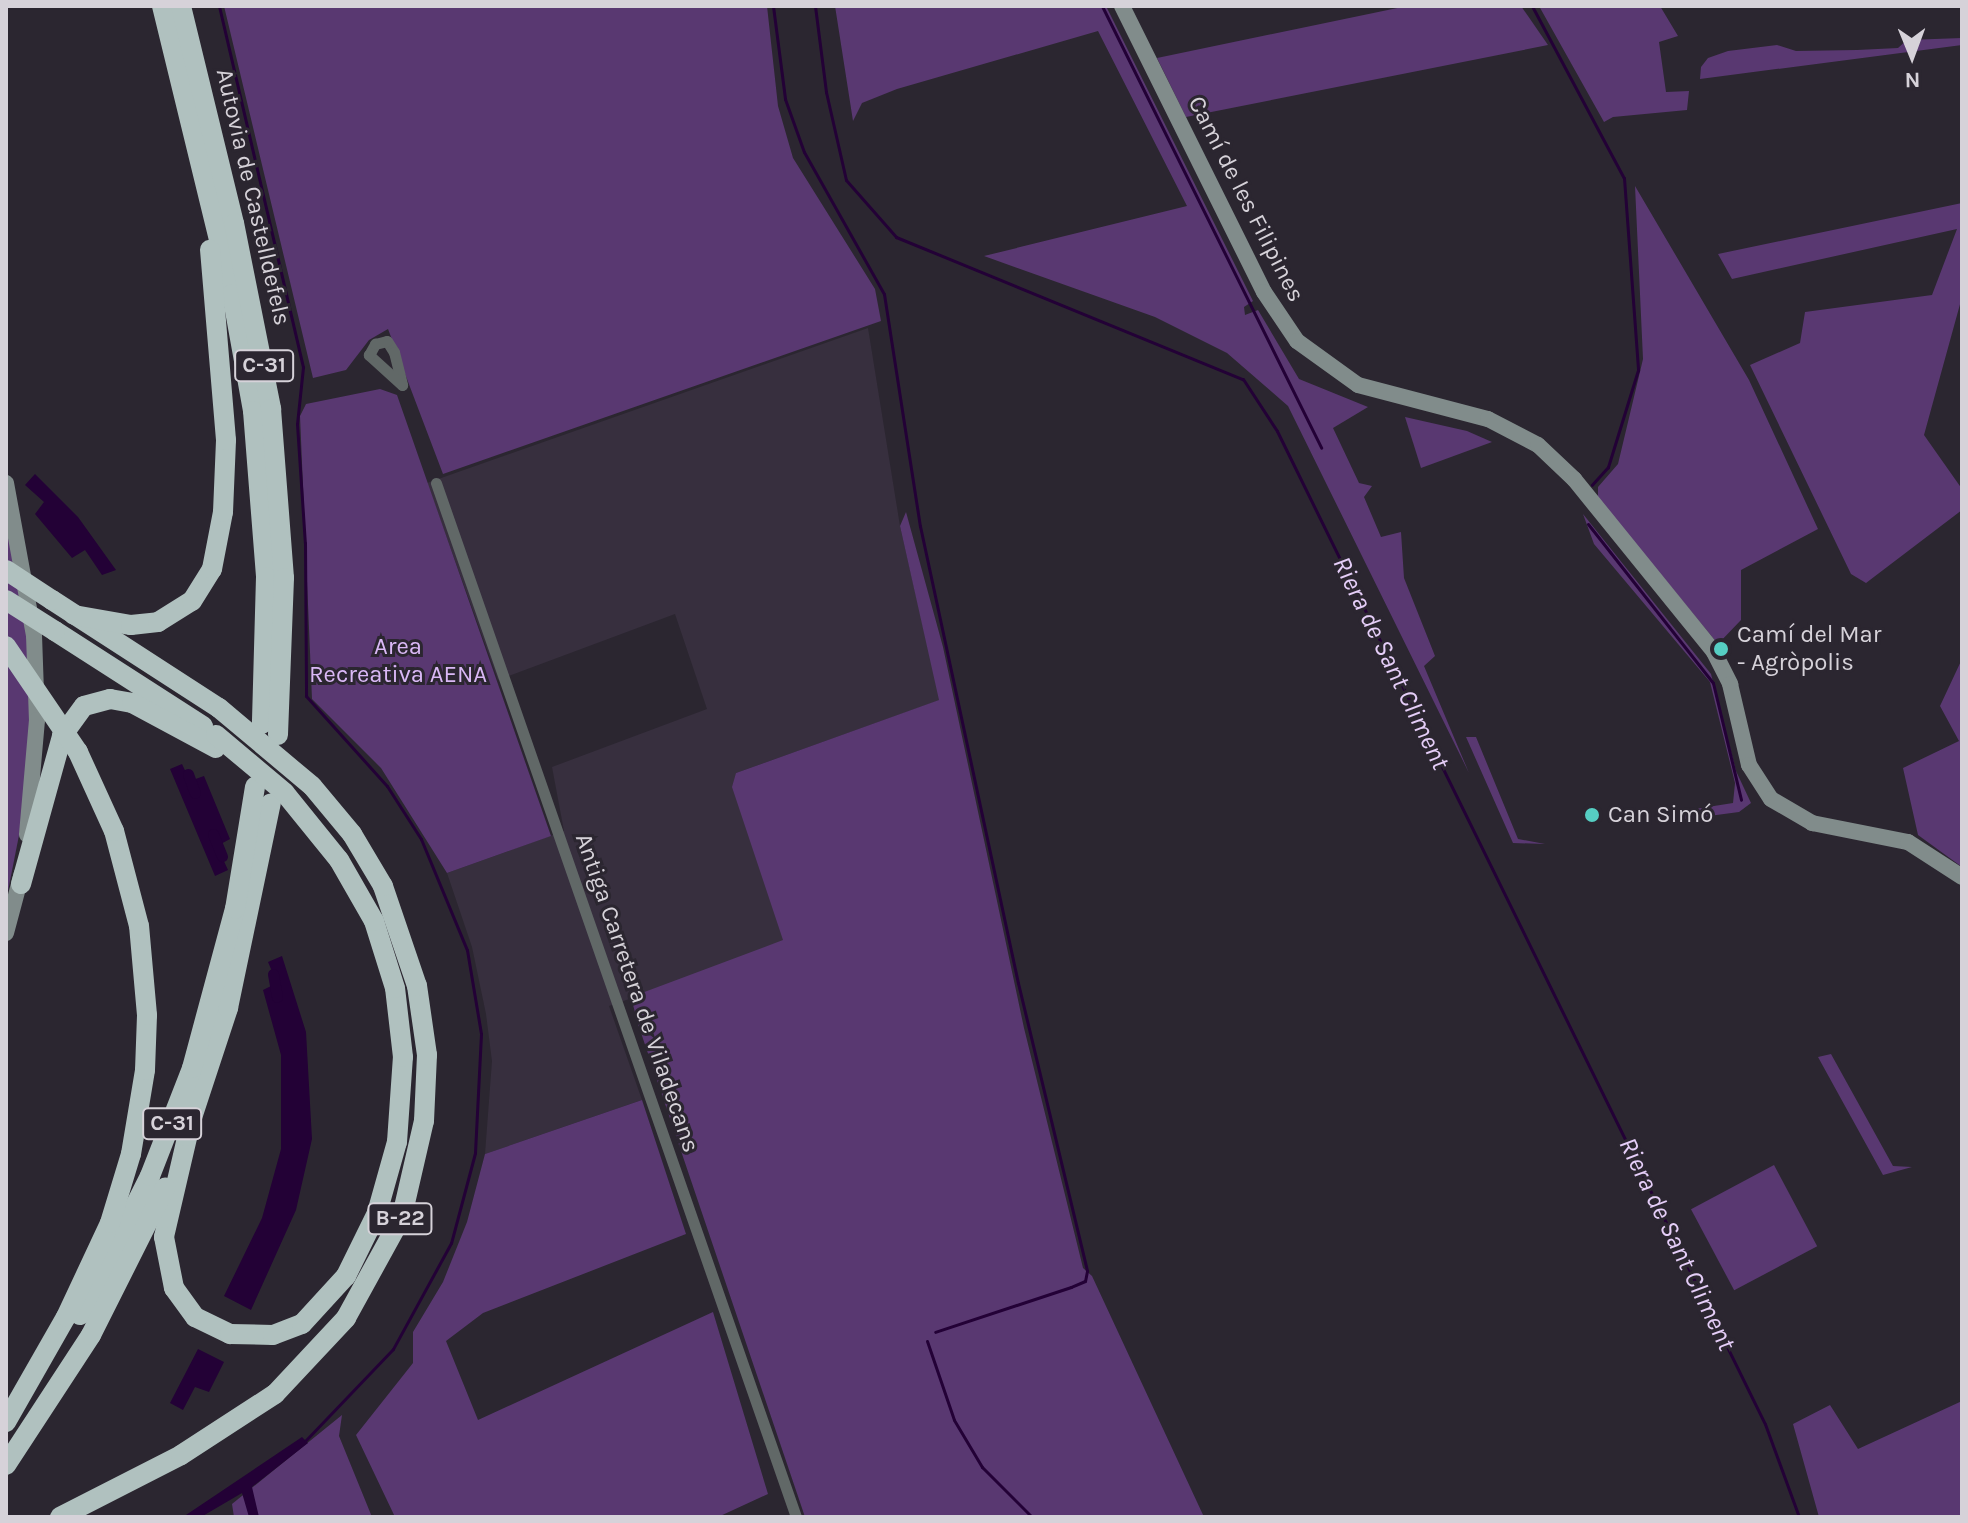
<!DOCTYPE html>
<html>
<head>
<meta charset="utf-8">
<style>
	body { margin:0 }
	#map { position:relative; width:1968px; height:1523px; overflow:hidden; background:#2b2630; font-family:Karla,sans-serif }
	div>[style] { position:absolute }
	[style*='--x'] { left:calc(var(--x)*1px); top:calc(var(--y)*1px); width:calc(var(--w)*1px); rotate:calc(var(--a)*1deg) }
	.built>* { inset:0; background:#372f3e }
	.green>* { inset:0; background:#593871; transform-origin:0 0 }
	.water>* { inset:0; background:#230136 }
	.stream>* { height:3px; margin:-1.5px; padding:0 1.5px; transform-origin:1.5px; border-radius:1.5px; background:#230136 }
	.canal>* { height:11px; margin:-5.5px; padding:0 5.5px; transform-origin:5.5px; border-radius:5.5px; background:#230136 }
	.street>* { height:11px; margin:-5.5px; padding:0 5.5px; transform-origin:5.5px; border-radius:5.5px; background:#616867 }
	.secondary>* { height:16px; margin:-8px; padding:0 8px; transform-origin:8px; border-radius:8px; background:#818c8b }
	.highway>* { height:20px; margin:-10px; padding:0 10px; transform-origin:10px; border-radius:10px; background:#b0c1bf }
	.highway-bridge>* { height:20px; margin:-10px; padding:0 10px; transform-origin:10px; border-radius:10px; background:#b0c1bf }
	.dots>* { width:22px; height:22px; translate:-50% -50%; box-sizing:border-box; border:4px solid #2b2630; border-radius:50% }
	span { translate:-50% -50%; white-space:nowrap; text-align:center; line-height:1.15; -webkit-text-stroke:6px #2b2630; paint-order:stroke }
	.shield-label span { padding:2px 6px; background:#2b2630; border:2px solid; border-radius:6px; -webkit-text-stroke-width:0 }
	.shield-label { font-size:22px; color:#d6d2d9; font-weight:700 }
	.street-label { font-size:24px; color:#d6d2d9 }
	.poi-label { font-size:24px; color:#d6d2d9 }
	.left { translate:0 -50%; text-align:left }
	.park-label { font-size:24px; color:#dab8f6 }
	.water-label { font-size:26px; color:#e5cef8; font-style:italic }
	.frame { position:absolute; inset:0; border:8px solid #d6d2d9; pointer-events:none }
	.north { position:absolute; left:1872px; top:16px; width:80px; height:80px; -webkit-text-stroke:6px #2b2630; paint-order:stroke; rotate:179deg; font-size:22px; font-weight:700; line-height:32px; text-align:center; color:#d6d2d9 }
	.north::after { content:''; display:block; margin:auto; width:28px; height:36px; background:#d6d2d9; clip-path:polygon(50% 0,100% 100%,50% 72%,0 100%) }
</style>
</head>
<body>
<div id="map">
	<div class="built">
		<div style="clip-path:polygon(868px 328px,900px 526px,940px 700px,736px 773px,793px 942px,609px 1006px,642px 1100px,485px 1154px,492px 1061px,486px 1014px,472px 947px,447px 873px,564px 831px,552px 767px,707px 709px,675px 614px,498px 680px,427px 483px)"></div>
	</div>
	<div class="green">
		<div style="clip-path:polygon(224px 6px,767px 6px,778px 106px,793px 158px,875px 289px,881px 321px,443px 474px,388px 329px,369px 340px,346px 370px,313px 378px)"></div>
		<div style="clip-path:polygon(835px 6px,1106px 6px,1253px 301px,1244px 307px,1245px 315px,1258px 310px,1299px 379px,1368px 407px,1333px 428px,1359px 483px,1372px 486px,1364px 497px,1381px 537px,1401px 532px,1404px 578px,1435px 656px,1424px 666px,1469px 773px,1288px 406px,1227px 353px,1155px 317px,984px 256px,1187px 206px,1098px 31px,897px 89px,862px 103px,853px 121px)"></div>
		<div style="clip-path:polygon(1407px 6px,1521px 6px,1548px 45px,1186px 117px,1157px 58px)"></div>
		<div style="clip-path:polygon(1539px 6px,1660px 6px,1678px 36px,1659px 42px,1666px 92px,1689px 91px,1687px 110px,1613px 117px,1604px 122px)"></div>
		<div style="clip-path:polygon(1962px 38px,1962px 45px,1700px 79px,1701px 67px,1708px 58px,1728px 51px,1777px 45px,1796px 51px,1857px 50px,1898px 48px,1907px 40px)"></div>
		<div style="clip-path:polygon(1635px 186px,1749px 380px,1818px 529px,1741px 570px,1741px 620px,1718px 644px,1598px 498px,1598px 487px,1618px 464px,1643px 359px)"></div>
		<div style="clip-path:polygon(1962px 203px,1962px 297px,1924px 435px,1962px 489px,1962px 510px,1866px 583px,1851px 574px,1750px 365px,1800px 343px,1805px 312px,1932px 295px,1957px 229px,1732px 279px,1718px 254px)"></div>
		<div style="clip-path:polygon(380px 389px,397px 395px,551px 836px,447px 873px,381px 768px,312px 699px,300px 416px,306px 404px)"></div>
		<div style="clip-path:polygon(1405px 417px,1467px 431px,1492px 442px,1421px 468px)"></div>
		<div style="clip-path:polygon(6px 508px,27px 626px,30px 725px,24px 810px,6px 901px)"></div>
		<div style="clip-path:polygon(906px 512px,943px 647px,1024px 1028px,1083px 1268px,1092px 1276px,1204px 1517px,805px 1517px,638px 1024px,631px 997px,783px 940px,732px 787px,736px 773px,939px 700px,900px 526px)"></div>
		<div style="clip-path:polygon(1583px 514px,1711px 674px,1736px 771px,1751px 803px,1739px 812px,1679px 820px,1676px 812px,1733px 803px,1735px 783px,1710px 682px,1594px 544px)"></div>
		<div style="clip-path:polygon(1962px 659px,1962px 867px,1918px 835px,1903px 768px,1959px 741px,1940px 706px)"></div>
		<div style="clip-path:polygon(1466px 737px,1476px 737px,1518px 839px,1545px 844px,1513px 843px)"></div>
		<div style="clip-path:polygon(1831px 1054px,1893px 1166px,1912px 1167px,1883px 1175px,1818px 1057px)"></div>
		<div style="clip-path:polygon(642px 1100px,686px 1234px,483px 1313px,446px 1341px,478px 1420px,713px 1312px,768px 1494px,718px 1517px,395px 1517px,356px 1435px,413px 1363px,413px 1332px,443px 1282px,467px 1222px,485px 1154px)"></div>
		<div style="left:1774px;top:1165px;width:92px;height:94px;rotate:62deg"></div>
		<div style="clip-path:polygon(1962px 1401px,1962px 1517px,1819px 1517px,1793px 1424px,1830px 1405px,1858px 1449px)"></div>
		<div style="clip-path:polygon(342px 1415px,339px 1436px,372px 1517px,234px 1517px,232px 1504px)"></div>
	</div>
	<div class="water">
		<div style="clip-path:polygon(35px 474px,78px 517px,116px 570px,102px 575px,85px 550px,72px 558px,35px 514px,44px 502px,25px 485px)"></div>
		<div style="clip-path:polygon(182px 764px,190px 781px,204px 776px,230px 839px,217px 846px,228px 870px,215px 876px,170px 769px)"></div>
		<div style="clip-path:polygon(282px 956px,306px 1032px,312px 1139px,296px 1210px,251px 1310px,224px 1296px,262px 1218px,281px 1149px,281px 1055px,263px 990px,277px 983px,268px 962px)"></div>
		<div style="clip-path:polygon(198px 1349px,224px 1362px,209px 1392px,195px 1387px,183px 1410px,170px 1403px)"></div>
		<div style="clip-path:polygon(302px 1437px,308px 1443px,252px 1487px,259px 1517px,249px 1517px,242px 1493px,201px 1517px,183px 1517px)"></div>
	</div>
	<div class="stream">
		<div style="--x:219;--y:6;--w:371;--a:76.9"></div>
		<div style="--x:303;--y:367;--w:57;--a:96"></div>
		<div style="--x:297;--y:424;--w:119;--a:86.2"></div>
		<div style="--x:305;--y:543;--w:153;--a:89.6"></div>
		<div style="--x:306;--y:696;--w:121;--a:48"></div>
		<div style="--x:387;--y:786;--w:63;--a:57.3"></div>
		<div style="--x:421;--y:839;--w:120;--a:67.5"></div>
		<div style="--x:467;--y:950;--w:85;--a:80.5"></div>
		<div style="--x:481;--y:1034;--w:119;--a:92.9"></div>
		<div style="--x:475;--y:1153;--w:93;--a:104.9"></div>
		<div style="--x:451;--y:1243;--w:121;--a:118.7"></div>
		<div style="--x:393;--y:1349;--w:127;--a:133.7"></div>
		<div style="--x:773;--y:6;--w:94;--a:82.6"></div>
		<div style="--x:785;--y:99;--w:56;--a:70.3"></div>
		<div style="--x:804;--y:152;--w:163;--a:60.6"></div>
		<div style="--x:884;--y:294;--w:235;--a:81.2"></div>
		<div style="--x:920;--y:526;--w:467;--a:77.9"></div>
		<div style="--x:1018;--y:983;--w:296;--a:76.5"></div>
		<div style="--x:1087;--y:1271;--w:10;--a:101"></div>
		<div style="--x:1085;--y:1281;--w:15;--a:157"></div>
		<div style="--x:1071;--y:1287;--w:143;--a:161.7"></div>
		<div style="--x:815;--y:6;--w:87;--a:82.7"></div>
		<div style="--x:826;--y:92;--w:90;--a:77.2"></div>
		<div style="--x:846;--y:180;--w:76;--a:48.7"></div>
		<div style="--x:896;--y:237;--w:375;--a:22.3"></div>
		<div style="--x:1243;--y:379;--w:62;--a:56.8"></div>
		<div style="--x:1277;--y:431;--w:1106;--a:63.83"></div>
		<div style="--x:1765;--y:1424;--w:99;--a:69.9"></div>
		<div style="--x:1102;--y:6;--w:493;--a:63.6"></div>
		<div style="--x:1532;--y:6;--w:195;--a:61.9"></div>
		<div style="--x:1624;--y:178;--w:193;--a:85.8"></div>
		<div style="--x:1638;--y:370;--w:102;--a:107.2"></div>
		<div style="--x:1608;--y:467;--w:24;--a:132"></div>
		<div style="--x:1588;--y:524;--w:202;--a:51.8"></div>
		<div style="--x:1713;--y:683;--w:120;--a:76.5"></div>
		<div style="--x:927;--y:1341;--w:83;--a:71.1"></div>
		<div style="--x:954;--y:1420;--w:55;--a:59.2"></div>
		<div style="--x:982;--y:1467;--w:71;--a:45"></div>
	</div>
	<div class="canal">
		<div style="--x:188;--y:774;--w:20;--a:70"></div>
		<div style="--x:213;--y:834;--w:24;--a:68"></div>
		<div style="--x:273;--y:974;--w:23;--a:80"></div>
	</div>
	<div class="street">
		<div style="--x:387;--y:341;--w:13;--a:58"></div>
		<div style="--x:394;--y:352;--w:34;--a:76"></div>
		<div style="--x:402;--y:385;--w:45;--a:-137.7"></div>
		<div style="--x:369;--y:355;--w:13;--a:-61"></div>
		<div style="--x:375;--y:344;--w:12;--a:-14"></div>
		<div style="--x:436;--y:483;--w:1095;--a:70.8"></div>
	</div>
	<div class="secondary">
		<div style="--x:1122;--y:6;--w:319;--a:63.6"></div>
		<div style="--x:1264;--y:292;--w:59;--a:56"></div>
		<div style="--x:1297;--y:341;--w:75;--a:35.8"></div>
		<div style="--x:1358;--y:385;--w:134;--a:14.7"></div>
		<div style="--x:1488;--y:419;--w:56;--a:27.5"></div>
		<div style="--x:1538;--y:445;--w:50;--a:43.4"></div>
		<div style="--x:1574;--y:479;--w:223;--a:51"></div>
		<div style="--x:1714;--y:652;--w:36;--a:63"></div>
		<div style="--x:1730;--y:684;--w:83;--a:76.8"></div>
		<div style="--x:1749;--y:765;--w:40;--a:57.1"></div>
		<div style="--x:1771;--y:799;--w:48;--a:30.3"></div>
		<div style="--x:1812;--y:823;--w:98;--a:11.2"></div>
		<div style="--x:1908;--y:842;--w:64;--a:32.9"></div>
		<div style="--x:6;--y:483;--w:155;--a:79.6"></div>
		<div style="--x:34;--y:635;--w:85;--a:88"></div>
		<div style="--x:37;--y:720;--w:115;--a:95"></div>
		<div style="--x:6;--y:933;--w:62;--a:-75.1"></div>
	</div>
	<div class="highway">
		<div style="--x:162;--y:6;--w:296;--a:76.3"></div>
		<div style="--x:232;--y:294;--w:119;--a:79.8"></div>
		<div style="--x:253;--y:411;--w:167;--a:85.5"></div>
		<div style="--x:266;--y:577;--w:147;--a:91.6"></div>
		<div style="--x:181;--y:6;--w:223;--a:76.3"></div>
		<div style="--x:234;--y:223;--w:190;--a:78.7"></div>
		<div style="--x:271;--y:409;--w:169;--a:85.6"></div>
		<div style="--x:284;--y:578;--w:157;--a:92.2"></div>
		<div style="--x:52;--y:600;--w:199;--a:32.9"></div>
		<div style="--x:74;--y:615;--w:58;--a:10"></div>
		<div style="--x:131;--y:625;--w:27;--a:-6"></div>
		<div style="--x:158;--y:622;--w:40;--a:-32"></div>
		<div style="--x:192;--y:601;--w:38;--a:-58"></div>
		<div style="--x:212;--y:569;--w:58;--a:-79.1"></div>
		<div style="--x:223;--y:512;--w:72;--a:-87.6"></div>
		<div style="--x:226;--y:440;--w:191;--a:-94.8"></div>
		<div style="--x:55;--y:631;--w:176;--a:32.7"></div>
		<div style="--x:21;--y:884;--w:154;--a:-74.5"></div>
		<div style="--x:62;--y:736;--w:37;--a:-54"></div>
		<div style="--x:84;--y:706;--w:27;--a:-15"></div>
		<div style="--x:110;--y:699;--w:22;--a:10"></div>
		<div style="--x:132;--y:703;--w:95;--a:28.2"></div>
		<div style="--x:190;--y:1125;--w:115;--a:103.1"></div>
		<div style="--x:164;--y:1237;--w:52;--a:78.9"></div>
		<div style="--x:174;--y:1288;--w:36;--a:54"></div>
		<div style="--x:195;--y:1317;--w:39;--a:26"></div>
		<div style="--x:230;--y:1334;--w:43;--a:1.3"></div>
		<div style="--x:273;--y:1335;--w:31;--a:-21"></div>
		<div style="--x:302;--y:1324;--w:65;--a:-47.5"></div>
		<div style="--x:346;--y:1276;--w:70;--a:-63.8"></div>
		<div style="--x:377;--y:1213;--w:74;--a:-74.3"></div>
		<div style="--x:397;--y:1142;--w:85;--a:-86"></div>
		<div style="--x:403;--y:1057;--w:69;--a:-96.6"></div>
		<div style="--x:395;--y:988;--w:70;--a:-107.4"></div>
		<div style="--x:374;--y:921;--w:70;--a:-119.8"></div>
		<div style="--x:339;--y:860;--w:87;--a:-129"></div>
		<div style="--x:186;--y:1136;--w:135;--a:-71.8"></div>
		<div style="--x:228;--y:1008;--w:209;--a:-78.2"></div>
		<div style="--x:80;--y:1315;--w:156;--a:-63.3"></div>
		<div style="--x:150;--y:1176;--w:116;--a:-68.7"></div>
		<div style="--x:192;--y:1068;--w:165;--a:-74.9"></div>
		<div style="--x:235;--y:909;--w:124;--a:-80.7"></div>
		<div style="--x:6;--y:1422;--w:121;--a:-60.3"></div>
		<div style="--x:66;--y:1317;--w:104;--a:-64.9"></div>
		<div style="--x:110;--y:1223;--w:72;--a:-73.1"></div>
		<div style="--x:131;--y:1154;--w:85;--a:-80.5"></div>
		<div style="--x:145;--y:1070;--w:55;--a:-87.9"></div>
		<div style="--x:147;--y:1015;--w:89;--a:-95.1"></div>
		<div style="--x:139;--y:926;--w:98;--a:-104.7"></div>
		<div style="--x:114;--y:831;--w:87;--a:-114.5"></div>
		<div style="--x:6;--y:1465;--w:155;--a:-56.8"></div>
		<div style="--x:91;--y:1335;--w:165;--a:-63.3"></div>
		<div style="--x:60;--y:1517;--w:136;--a:-27.1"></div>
		<div style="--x:181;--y:1455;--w:112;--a:-33"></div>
		<div style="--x:275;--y:1394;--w:104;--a:-46.9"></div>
		<div style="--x:346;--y:1318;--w:116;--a:-61.2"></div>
		<div style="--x:402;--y:1216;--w:98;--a:-77"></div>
		<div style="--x:424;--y:1121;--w:66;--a:-87.4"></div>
		<div style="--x:427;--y:1055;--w:70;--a:-98.2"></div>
		<div style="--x:417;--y:986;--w:106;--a:-108.8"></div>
		<div style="--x:383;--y:886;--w:61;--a:-120.8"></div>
		<div style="--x:352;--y:834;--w:62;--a:-129.8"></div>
	</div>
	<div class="highway-bridge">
		<div style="--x:6;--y:570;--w:55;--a:33.1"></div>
		<div style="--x:6;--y:600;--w:58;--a:32.3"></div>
		<div style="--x:6;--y:646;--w:128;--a:55.8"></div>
		<div style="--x:219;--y:708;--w:121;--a:40"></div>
		<div style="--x:216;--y:735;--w:89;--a:40"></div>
	</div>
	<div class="dots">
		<div style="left:1721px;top:649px;background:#56cec3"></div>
		<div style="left:1592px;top:815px;background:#56cec3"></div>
	</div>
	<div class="shield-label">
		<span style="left:264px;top:366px">C-31</span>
		<span style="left:172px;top:1124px">C-31</span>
		<span style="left:400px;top:1219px">B-22</span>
	</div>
	<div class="street-label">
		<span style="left:253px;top:197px;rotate:77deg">Autovia de Castelldefels</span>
		<span style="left:1246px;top:199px;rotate:63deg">Camí de les Filipines</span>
		<span style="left:637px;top:993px;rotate:71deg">Antiga Carretera de Viladecans</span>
	</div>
	<div class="poi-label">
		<span class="left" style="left:1737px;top:649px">Camí del Mar<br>- Agròpolis</span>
		<span class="left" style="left:1608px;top:815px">Can Simó</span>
	</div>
	<div class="park-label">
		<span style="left:398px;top:661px">Area<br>Recreativa AENA</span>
	</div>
	<div class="water-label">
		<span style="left:1391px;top:663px;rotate:64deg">Riera de Sant Climent</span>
		<span style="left:1677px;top:1244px;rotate:64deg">Riera de Sant Climent</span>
	</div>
	<div class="frame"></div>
	<div class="north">N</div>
</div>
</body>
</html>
